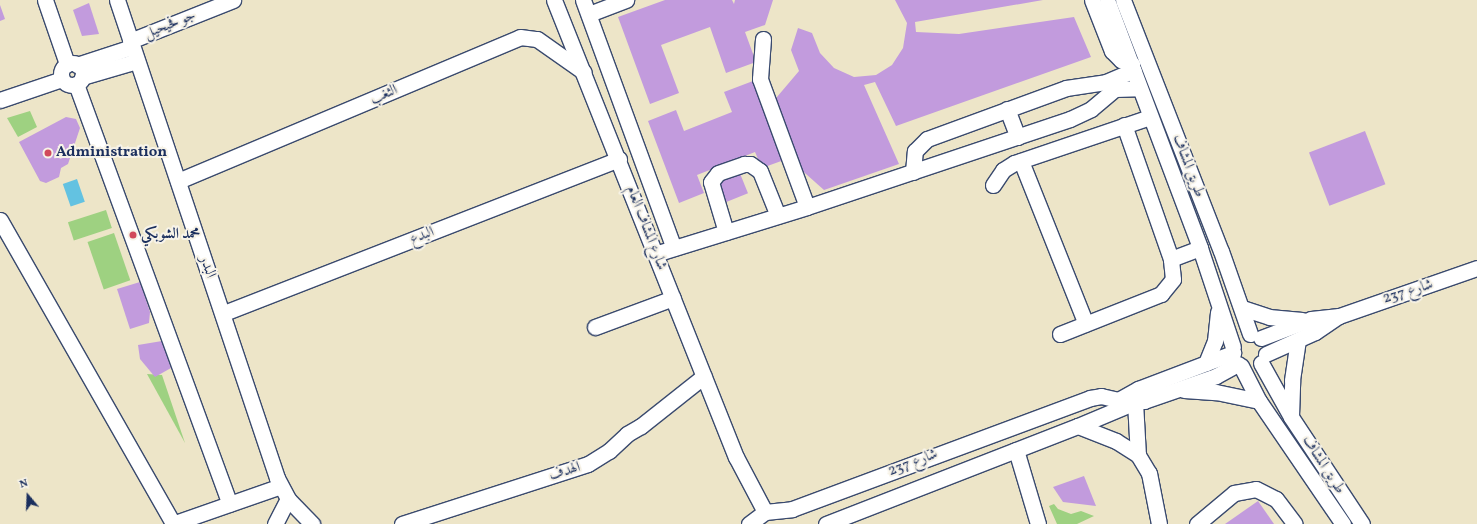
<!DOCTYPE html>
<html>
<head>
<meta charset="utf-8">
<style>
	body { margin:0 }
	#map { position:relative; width:1477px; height:524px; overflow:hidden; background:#ede5c8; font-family:Vollkorn,Amiri,serif }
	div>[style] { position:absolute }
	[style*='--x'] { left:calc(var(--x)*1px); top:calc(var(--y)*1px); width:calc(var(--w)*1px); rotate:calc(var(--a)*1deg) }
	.green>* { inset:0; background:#9ed181; transform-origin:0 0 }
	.water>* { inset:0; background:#63c2e1; transform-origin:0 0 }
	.building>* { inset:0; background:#c29bdd; transform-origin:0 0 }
	.roads { filter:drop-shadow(1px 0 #3a4a6e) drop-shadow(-1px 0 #3a4a6e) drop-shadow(0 1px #3a4a6e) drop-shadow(0 -1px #3a4a6e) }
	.minor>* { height:15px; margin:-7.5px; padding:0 7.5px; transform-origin:7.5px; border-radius:7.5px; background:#fff }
	.minor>.ring { margin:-7.5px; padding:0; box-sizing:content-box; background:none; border:15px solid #fff; border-radius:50% }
	.dots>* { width:11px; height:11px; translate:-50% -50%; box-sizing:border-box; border:2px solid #f7f3e8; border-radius:50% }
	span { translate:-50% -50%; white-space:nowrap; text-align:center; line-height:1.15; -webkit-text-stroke:4px #f7f3e8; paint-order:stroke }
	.street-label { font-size:15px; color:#1b2f5e }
	.poi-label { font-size:15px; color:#1b2f5e; font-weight:700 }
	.left { translate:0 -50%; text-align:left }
	.north { position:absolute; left:8px; top:476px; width:40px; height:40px; -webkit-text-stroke:3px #f7f3e8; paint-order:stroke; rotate:341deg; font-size:11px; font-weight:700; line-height:16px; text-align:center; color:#1b2f5e }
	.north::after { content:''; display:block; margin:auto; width:14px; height:18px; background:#1b2f5e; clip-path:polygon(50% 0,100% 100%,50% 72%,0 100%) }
</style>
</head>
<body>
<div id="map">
	<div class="green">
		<div style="clip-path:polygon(30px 111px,37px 127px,18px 137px,7px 118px)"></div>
		<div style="left:106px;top:210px;width:19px;height:40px;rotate:72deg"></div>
		<div style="left:114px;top:233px;width:50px;height:28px;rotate:71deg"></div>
		<div style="clip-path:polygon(147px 374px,162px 375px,185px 443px)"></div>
		<div style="clip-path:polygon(1054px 504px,1058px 509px,1071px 514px,1081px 511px,1094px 516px,1077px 524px,1057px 524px,1049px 506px)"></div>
	</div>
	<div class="water">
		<div style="left:77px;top:179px;width:24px;height:15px;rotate:71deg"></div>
	</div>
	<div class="building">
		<div style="clip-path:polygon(665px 0,732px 0,734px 4px,735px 0,773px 0,765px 25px,745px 32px,756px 62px,726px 73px,710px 27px,661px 45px,679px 93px,650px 104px,618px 17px)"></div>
		<div style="clip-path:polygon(895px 0,1043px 0,915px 22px,916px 32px,959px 34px,1074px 17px,1091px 57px,896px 126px,875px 82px,864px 85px,899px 164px,824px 190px,797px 166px,771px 104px,799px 71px,791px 50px,798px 28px,812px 33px,820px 53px,834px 68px,854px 77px,876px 75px,892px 65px,903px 48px,907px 23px)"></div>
		<div style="clip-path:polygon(89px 3px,99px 34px,82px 36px,73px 10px)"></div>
		<div style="clip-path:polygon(0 5px,5px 19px,0 21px)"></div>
		<div style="clip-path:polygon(753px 81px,784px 160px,762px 168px,755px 152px,697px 175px,704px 193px,679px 203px,648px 121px,676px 110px,684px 131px,732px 112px,724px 92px)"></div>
		<div style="clip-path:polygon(66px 117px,76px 119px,80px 128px,68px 164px,61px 168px,59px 177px,46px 183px,40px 181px,19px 142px)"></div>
		<div style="left:1365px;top:131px;width:57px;height:60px;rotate:69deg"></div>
		<div style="left:739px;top:171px;width:24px;height:26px;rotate:68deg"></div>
		<div style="clip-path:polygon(140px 282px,150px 312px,149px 323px,130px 329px,117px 289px)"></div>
		<div style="clip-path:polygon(162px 341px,171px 368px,155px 377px,140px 359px,138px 345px)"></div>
		<div style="clip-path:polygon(1084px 476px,1096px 506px,1063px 502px,1053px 487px)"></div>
		<div style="clip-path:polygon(1258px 501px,1274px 524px,1225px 524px)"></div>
	</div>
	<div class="roads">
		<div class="minor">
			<div style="--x:45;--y:0;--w:68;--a:71"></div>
			<div style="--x:117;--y:0;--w:504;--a:71.49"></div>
			<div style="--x:277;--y:478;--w:24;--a:62"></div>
			<div style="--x:288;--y:499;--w:35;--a:46"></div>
			<div style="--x:554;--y:0;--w:492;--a:68.3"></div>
			<div style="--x:736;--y:457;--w:62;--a:62.2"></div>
			<div style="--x:765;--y:512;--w:27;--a:-6"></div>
			<div style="--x:792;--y:509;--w:318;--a:-20.4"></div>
			<div style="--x:1090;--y:398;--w:11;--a:-10"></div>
			<div style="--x:1101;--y:396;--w:27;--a:13"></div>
			<div style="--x:1127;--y:402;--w:17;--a:-3"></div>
			<div style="--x:1144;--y:401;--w:76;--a:-19.1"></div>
			<div style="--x:1216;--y:376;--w:25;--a:-29"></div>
			<div style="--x:583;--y:0;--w:264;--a:69.9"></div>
			<div style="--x:1092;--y:0;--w:55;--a:68.6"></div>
			<div style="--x:1112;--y:51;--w:13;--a:45"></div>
			<div style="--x:1121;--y:60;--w:12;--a:20"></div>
			<div style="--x:1107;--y:0;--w:265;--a:69.4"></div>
			<div style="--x:1200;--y:248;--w:104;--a:71.6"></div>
			<div style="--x:1123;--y:0;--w:269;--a:68.7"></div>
			<div style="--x:1221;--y:251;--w:88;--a:70.7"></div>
			<div style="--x:589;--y:14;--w:40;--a:-21"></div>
			<div style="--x:763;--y:39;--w:40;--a:94.3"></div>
			<div style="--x:760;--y:79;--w:136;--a:69.8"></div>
			<div style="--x:130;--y:41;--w:111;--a:-21.7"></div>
			<div class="ring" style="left:61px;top:63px;width:7px;height:7px"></div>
			<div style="--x:77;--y:65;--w:58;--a:-18.1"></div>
			<div style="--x:82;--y:77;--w:57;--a:-16.2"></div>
			<div style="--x:76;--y:84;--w:447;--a:69.9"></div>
			<div style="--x:0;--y:100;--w:65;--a:-18.7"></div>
			<div style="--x:1007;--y:109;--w:30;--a:69"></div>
			<div style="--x:1021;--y:161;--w:175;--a:68.3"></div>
			<div style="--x:913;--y:172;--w:21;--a:-85"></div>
			<div style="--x:915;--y:151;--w:17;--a:-45"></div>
			<div style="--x:927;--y:139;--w:148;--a:-20.1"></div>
			<div style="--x:1066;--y:88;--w:40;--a:-8.5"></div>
			<div style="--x:1106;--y:82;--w:30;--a:-23"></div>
			<div style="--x:178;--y:181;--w:371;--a:-22.8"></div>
			<div style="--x:520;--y:37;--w:17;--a:7"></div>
			<div style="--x:537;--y:39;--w:57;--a:35.1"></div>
			<div style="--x:993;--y:185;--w:18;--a:-56"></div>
			<div style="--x:1003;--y:170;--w:13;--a:-32"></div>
			<div style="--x:1014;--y:163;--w:144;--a:-18.7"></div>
			<div style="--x:0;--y:220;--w:349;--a:60.3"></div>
			<div style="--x:726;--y:232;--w:52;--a:-106.7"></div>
			<div style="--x:711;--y:182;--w:11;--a:-52"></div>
			<div style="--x:718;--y:173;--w:28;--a:-19"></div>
			<div style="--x:744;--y:164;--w:6;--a:0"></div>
			<div style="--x:750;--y:164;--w:12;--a:35"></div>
			<div style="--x:760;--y:171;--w:48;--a:68.2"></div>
			<div style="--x:655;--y:254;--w:159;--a:-17.2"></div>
			<div style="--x:807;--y:207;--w:277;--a:-18.5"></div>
			<div style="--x:1070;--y:119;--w:23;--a:-25"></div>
			<div style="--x:1091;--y:109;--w:31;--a:-40"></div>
			<div style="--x:1115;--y:89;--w:24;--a:-2"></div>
			<div style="--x:1171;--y:259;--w:31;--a:-21"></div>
			<div style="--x:1242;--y:308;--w:28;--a:18"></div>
			<div style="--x:1269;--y:317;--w:33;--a:5"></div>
			<div style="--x:224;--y:313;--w:424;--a:-21.3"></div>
			<div style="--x:595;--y:327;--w:83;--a:-20.4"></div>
			<div style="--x:1060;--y:334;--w:109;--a:-21.6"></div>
			<div style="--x:1161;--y:294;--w:19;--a:-51"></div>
			<div style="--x:1173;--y:279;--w:20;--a:-96"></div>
			<div style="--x:1171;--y:259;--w:142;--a:-109.3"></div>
			<div style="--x:1261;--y:338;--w:53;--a:-20.8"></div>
			<div style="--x:1311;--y:319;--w:28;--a:-6"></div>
			<div style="--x:1339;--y:316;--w:146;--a:-19.2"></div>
			<div style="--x:1266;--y:354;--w:54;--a:-24.2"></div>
			<div style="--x:1315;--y:332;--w:27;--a:-34"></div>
			<div style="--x:1206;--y:363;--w:24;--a:-68"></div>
			<div style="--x:1215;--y:341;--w:29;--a:-84"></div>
			<div style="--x:1261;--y:363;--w:62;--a:60.9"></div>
			<div style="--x:1291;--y:417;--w:128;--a:56.4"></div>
			<div style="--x:1241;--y:366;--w:39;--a:63"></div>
			<div style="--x:1259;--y:401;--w:149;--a:55.7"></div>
			<div style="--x:1184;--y:390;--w:32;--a:4"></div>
			<div style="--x:1216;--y:392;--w:44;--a:11.8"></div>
			<div style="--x:1120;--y:399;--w:21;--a:-29"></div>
			<div style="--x:1138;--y:389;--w:102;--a:-20.8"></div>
			<div style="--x:1291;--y:416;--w:36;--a:-88"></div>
			<div style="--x:1292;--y:380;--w:40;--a:-81.5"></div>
			<div style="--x:1078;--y:426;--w:62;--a:-22.8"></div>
			<div style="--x:1135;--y:402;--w:53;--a:86.8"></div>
			<div style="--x:1016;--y:450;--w:77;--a:73.4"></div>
			<div style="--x:172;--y:524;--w:115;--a:-19.2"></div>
			<div style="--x:275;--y:524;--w:28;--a:-63"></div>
			<div style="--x:402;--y:524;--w:195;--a:-17.9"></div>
			<div style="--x:588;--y:464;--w:25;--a:-32"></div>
			<div style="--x:609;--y:451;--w:25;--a:-43"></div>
			<div style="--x:627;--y:434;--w:16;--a:-30"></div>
			<div style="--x:641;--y:426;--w:80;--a:-38.4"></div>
			<div style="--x:749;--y:524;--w:20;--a:-37"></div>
			<div style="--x:826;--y:524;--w:270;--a:-21.3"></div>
			<div style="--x:1078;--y:426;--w:41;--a:21.5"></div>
			<div style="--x:1116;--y:441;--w:26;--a:32"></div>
			<div style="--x:1138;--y:455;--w:21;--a:59"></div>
			<div style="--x:1149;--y:473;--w:52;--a:78.9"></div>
			<div style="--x:1197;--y:524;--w:48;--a:-40"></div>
			<div style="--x:1234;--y:493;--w:22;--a:-10"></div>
			<div style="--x:1256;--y:489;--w:22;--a:27"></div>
			<div style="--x:1276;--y:499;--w:31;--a:53"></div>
		</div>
	</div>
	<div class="dots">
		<div style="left:48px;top:153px;background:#d1495b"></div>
		<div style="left:133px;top:235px;background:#d1495b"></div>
	</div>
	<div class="street-label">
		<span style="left:170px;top:25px;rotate:-22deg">جو فحيحيل</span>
		<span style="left:384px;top:95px;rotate:-23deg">الثغب</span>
		<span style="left:1188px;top:166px;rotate:69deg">طريق المشاف</span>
		<span style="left:646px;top:228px;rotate:69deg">شارع المشاف العام</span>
		<span style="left:422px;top:236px;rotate:-21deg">البدع</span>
		<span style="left:207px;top:267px;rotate:70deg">البدر</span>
		<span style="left:1408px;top:292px;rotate:-17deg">شارع 237</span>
		<span style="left:913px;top:463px;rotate:-21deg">شارع 237</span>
		<span style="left:1323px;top:465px;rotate:57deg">طريق المشاف</span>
		<span style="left:565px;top:472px;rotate:-18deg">الهدف</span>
	</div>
	<div class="poi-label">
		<span class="left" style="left:56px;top:153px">Administration</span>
		<span class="left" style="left:141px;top:235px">محمد الشوبكي</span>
	</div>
	<div class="north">N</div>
</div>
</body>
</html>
